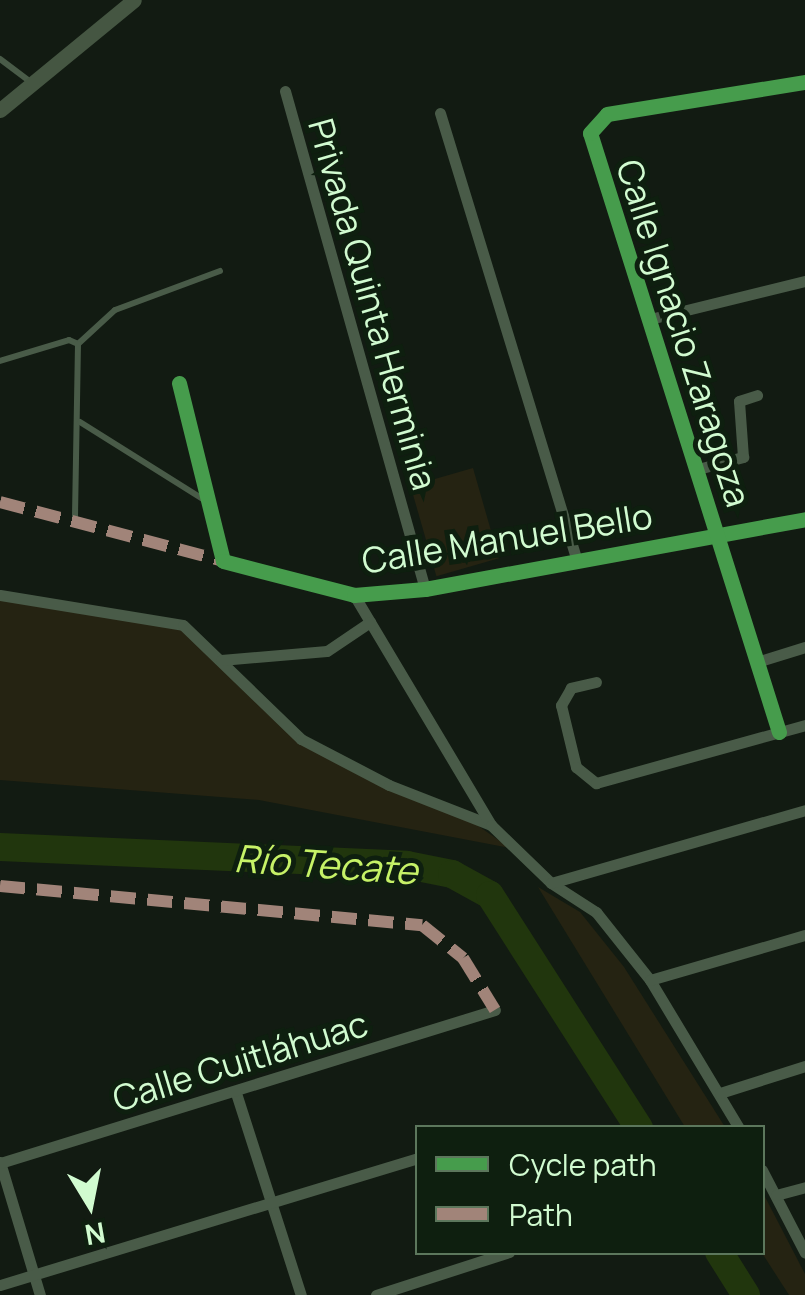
<!DOCTYPE html>
<html>
<head>
<meta charset="utf-8">
<style>
	body { margin:0 }
	#map { position:relative; width:805px; height:1295px; overflow:hidden; background:#121b12; font-family:Manrope,sans-serif }
	div>[style] { position:absolute }
	[style*='--x'] { left:calc(var(--x)*1px); top:calc(var(--y)*1px); width:calc(var(--w)*1px); rotate:calc(var(--a)*1deg) }
	.green>* { inset:0; background:#252312; transform-origin:0 0 }
	.river>* { height:28px; margin:-14px; padding:0 14px; transform-origin:14px; border-radius:14px; background:#21360d }
	.service>* { height:6px; margin:-3px; padding:0 3px; transform-origin:3px; border-radius:3px; background:#495b48 }
	.minor>* { height:11px; margin:-5.5px; padding:0 5.5px; transform-origin:5.5px; border-radius:5.5px; background:#495b48 }
	.secondary>* { height:15px; margin:-7.5px; padding:0 7.5px; transform-origin:7.5px; border-radius:7.5px; background:#455642 }
	.quiet>* { height:12px; margin-top:-6px; transform-origin:0; background:repeating-linear-gradient(90deg,#a18479 0 25px,transparent 0 37px) }
	.cycleway>* { height:15px; margin:-7.5px; padding:0 7.5px; transform-origin:7.5px; border-radius:7.5px; background:#469c4c }
	span { translate:-50% -50%; white-space:nowrap; text-align:center; line-height:1.15; -webkit-text-stroke:10px #0e1f0f; paint-order:stroke }
	.street-label { font-size:35px; color:#d1fbd0 }
	.water-label { font-size:38px; color:#c6f267; font-style:italic }
	.legend { position:absolute; left:415px; top:1125px; width:350px; height:130px; box-sizing:border-box; background:#0e1f0f; border:2px solid #5c775c; margin:0; padding:12px 18px; list-style:none; font-size:30px; color:#d1fbd0 }
	.legend li { display:flex; align-items:center; gap:20px; height:50px }
	.legend b { width:50px; border:2px solid #5c775c }
	.north { position:absolute; left:40px; top:1155px; width:100px; height:100px; -webkit-text-stroke:8px #0e1f0f; paint-order:stroke; rotate:170deg; font-size:28px; font-weight:700; line-height:40px; text-align:center; color:#d1fbd0 }
	.north::after { content:''; display:block; margin:auto; width:35px; height:45px; background:#d1fbd0; clip-path:polygon(50% 0,100% 100%,50% 72%,0 100%) }
</style>
</head>
<body>
<div id="map">
	<div class="green">
		<div style="left:473px;top:468px;width:94px;height:65px;rotate:74deg"></div>
		<div style="clip-path:polygon(0 592px,188px 631px,247px 692px,330px 757px,464px 816px,510px 848px,259px 800px,0 780px)"></div>
		<div style="clip-path:polygon(538px 887px,580px 912px,624px 967px,725px 1127px,685px 1127px)"></div>
		<div style="clip-path:polygon(763px 1193px,805px 1274px,805px 1295px,789px 1295px,762px 1253px)"></div>
	</div>
	<div class="river">
		<div style="--x:0;--y:847;--w:407;--a:2.5"></div>
		<div style="--x:407;--y:865;--w:46;--a:11.3"></div>
		<div style="--x:452;--y:874;--w:43;--a:28.9"></div>
		<div style="--x:490;--y:895;--w:277;--a:57.4"></div>
		<div style="--x:719;--y:1252;--w:51;--a:57.9"></div>
	</div>
	<div class="service">
		<div style="--x:0;--y:59;--w:39;--a:37"></div>
		<div style="--x:78;--y:344;--w:50;--a:-42.6"></div>
		<div style="--x:115;--y:310;--w:112;--a:-20.4"></div>
		<div style="--x:0;--y:361;--w:72;--a:-16.9"></div>
		<div style="--x:69;--y:340;--w:10;--a:24"></div>
		<div style="--x:78;--y:344;--w:178;--a:91"></div>
		<div style="--x:80;--y:422;--w:152;--a:32.1"></div>
	</div>
	<div class="minor">
		<div style="--x:285;--y:91;--w:517;--a:74.3"></div>
		<div style="--x:440;--y:113;--w:466;--a:73"></div>
		<div style="--x:650;--y:319;--w:160;--a:-13.8"></div>
		<div style="--x:179;--y:383;--w:183;--a:76.1"></div>
		<div style="--x:223;--y:561;--w:135;--a:14.5"></div>
		<div style="--x:354;--y:595;--w:71;--a:-4.8"></div>
		<div style="--x:425;--y:589;--w:386;--a:-10.4"></div>
		<div style="--x:698;--y:469;--w:47;--a:-14.9"></div>
		<div style="--x:743;--y:457;--w:56;--a:-94.1"></div>
		<div style="--x:739;--y:401;--w:19;--a:-18"></div>
		<div style="--x:0;--y:595;--w:185;--a:9.3"></div>
		<div style="--x:183;--y:625;--w:164;--a:44"></div>
		<div style="--x:301;--y:739;--w:99;--a:27.6"></div>
		<div style="--x:389;--y:785;--w:110;--a:21.4"></div>
		<div style="--x:354;--y:595;--w:268;--a:59.2"></div>
		<div style="--x:491;--y:825;--w:83;--a:44"></div>
		<div style="--x:551;--y:883;--w:54;--a:32.8"></div>
		<div style="--x:596;--y:912;--w:87;--a:51.5"></div>
		<div style="--x:650;--y:980;--w:173;--a:59"></div>
		<div style="--x:221;--y:660;--w:106;--a:-4.9"></div>
		<div style="--x:327;--y:651;--w:52;--a:-34"></div>
		<div style="--x:757;--y:662;--w:50;--a:-17.4"></div>
		<div style="--x:596;--y:682;--w:26;--a:167"></div>
		<div style="--x:571;--y:688;--w:20;--a:120"></div>
		<div style="--x:561;--y:705;--w:64;--a:76.4"></div>
		<div style="--x:576;--y:767;--w:26;--a:39"></div>
		<div style="--x:596;--y:783;--w:217;--a:-15.5"></div>
		<div style="--x:779;--y:732;--w:628;--a:-107.51"></div>
		<div style="--x:590;--y:133;--w:25;--a:-48"></div>
		<div style="--x:607;--y:114;--w:201;--a:-9.2"></div>
		<div style="--x:551;--y:883;--w:264;--a:-16"></div>
		<div style="--x:650;--y:980;--w:161;--a:-16.2"></div>
		<div style="--x:236;--y:1093;--w:212;--a:72.2"></div>
		<div style="--x:720;--y:1093;--w:89;--a:-17.6"></div>
		<div style="--x:0;--y:1162;--w:139;--a:73.3"></div>
		<div style="--x:0;--y:1163;--w:518;--a:-17.18"></div>
		<div style="--x:762;--y:1170;--w:93;--a:62.6"></div>
		<div style="--x:776;--y:1195;--w:30;--a:-15"></div>
		<div style="--x:0;--y:1285;--w:437;--a:-16.9"></div>
		<div style="--x:376;--y:1295;--w:140;--a:-17.9"></div>
	</div>
	<div class="secondary">
		<div style="--x:0;--y:110;--w:173;--a:-39.4"></div>
	</div>
	<div class="quiet">
		<div style="--x:0;--y:502;--w:231;--a:14.8"></div>
		<div style="--x:0;--y:886;--w:424;--a:5.3"></div>
		<div style="--x:422;--y:925;--w:53;--a:38.8"></div>
		<div style="--x:463;--y:958;--w:61;--a:58.4"></div>
	</div>
	<div class="cycleway">
		<div style="--x:179;--y:383;--w:183;--a:76.1"></div>
		<div style="--x:223;--y:561;--w:135;--a:14.5"></div>
		<div style="--x:354;--y:595;--w:71;--a:-4.8"></div>
		<div style="--x:425;--y:589;--w:386;--a:-10.4"></div>
		<div style="--x:779;--y:732;--w:628;--a:-107.51"></div>
		<div style="--x:590;--y:133;--w:25;--a:-48"></div>
		<div style="--x:607;--y:114;--w:201;--a:-9.2"></div>
	</div>
	<div class="street-label">
		<span style="left:373px;top:304px;rotate:74deg">Privada Quinta Herminia</span>
		<span style="left:684px;top:333px;rotate:72deg">Calle Ignacio Zaragoza</span>
		<span style="left:507px;top:538px;rotate:-9deg">Calle Manuel Bello</span>
		<span style="left:240px;top:1061px;rotate:-17deg">Calle Cuitláhuac</span>
	</div>
	<div class="water-label">
		<span style="left:326px;top:864px;rotate:4deg">Río Tecate</span>
	</div>
	<ul class="legend">
	<li><b style="height:12px;background:#469c4c"></b>Cycle path</li>
	<li><b style="height:12px;background:#a18479"></b>Path</li>
	</ul>
	<div class="north">N</div>
</div>
</body>
</html>
